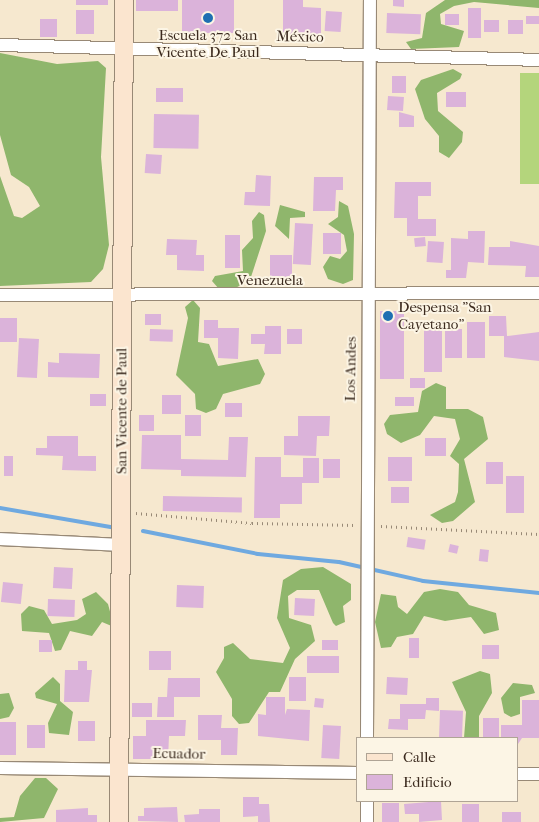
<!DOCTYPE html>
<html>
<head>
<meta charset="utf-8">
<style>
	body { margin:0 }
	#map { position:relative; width:539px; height:822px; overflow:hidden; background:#f6e8cf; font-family:"IM FELL French Canon",serif }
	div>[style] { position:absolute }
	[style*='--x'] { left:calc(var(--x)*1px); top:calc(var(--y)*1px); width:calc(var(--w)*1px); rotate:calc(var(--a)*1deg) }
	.green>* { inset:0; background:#b4d57c; transform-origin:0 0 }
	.forest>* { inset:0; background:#8fb66c }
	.stream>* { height:4px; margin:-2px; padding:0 2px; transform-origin:2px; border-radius:2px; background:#6fa9e0 }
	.building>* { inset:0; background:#dbb3da; transform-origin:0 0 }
	.path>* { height:2.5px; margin-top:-1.25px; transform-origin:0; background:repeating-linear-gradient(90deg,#988976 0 1px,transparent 0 5px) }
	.roads { filter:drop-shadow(1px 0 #988976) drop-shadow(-1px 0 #988976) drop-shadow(0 1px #988976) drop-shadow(0 -1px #988976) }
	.street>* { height:12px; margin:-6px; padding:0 6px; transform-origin:6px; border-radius:6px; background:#fff }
	.secondary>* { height:18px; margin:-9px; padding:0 9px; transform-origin:9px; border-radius:9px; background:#fbe5cf }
	.dots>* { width:14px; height:14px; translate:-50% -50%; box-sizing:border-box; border:2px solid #fcf5e5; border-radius:50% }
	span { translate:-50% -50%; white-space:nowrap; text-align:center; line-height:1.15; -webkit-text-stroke:4px #fcf5e5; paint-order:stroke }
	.poi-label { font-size:15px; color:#3b2a1e }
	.left { translate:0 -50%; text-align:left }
	.street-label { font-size:15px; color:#3b2a1e }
	.legend { position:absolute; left:356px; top:737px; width:162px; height:65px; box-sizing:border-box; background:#fcf5e5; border:1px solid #afa495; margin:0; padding:6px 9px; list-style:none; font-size:15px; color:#3b2a1e }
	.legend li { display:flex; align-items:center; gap:10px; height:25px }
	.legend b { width:25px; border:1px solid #afa495 }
</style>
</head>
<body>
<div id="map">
	<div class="green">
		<div style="left:520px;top:73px;width:19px;height:111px"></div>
	</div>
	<div class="forest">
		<div style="clip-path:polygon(445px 0,539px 0,539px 8px,474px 2px,454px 6px,440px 14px,441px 24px,464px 31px,459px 47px,411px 49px,406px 42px,422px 38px,426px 13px)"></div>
		<div style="clip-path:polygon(0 53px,57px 64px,98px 61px,106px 68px,101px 157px,109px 245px,103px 269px,91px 282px,0 286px,0 176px,14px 216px,22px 218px,40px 206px,29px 187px,11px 175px,0 135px)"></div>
		<div style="clip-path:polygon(453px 69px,462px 74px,460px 79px,437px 93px,438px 111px,463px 132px,462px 142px,449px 158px,439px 152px,439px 136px,425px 119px,415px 89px,421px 80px)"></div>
		<div style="clip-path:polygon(339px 201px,348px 206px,354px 234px,353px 280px,343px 284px,328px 279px,323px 267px,330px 256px,340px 259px,347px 251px,344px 235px,328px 224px,338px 217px)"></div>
		<div style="clip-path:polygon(280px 205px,305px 212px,305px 217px,290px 218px,289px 239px,275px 226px)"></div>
		<div style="clip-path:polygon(259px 212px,264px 215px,266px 231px,250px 280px,230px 291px,219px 289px,212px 281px,215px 276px,243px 271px,242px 250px,253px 238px,252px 221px)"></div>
		<div style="clip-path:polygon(193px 300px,200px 308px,198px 342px,209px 344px,218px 366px,258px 359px,265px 374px,260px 384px,223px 394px,216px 409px,206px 413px,196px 409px,195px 394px,176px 375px,188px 318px,185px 307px)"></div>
		<div style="clip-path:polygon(436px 383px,446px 387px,446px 409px,468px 409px,483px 417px,488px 439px,464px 459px,475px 502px,453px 521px,442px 523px,430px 515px,455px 502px,458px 492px,459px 464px,450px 456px,460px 439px,455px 419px,434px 416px,420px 435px,401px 443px,387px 434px,384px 424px,390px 415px,418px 412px,422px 391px)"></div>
		<div style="clip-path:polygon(323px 567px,351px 584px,351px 600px,343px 606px,345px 622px,336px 626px,333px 623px,319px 590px,297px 590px,288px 596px,289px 618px,311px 625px,315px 641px,295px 659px,280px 692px,269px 692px,249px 723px,239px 724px,232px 716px,232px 699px,216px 672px,224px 658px,224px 647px,233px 643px,250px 659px,283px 663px,290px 648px,277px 618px,283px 580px,301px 569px)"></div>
		<div style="clip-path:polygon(440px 589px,458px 592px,469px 605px,496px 613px,499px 630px,484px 634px,471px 617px,445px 621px,424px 616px,413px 634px,397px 637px,391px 647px,381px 648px,375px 622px,381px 594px,396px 596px,398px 607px,407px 614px,424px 592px)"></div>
		<div style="clip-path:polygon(96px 592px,108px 604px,114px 627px,102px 622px,92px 636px,70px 631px,61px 650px,55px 651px,49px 633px,22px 631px,21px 614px,29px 606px,44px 610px,52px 624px,77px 620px,86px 614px,82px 599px)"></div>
		<div style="clip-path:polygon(480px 671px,490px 674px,492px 693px,479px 716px,479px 738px,464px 738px,466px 712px,452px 682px)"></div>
		<div style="clip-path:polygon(53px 677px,60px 684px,60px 701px,73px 712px,69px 735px,49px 733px,48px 723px,57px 704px,36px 698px,35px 693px)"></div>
		<div style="clip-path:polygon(513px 683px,532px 685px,535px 693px,520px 697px,520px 714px,511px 717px,504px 713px,501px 698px)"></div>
		<div style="clip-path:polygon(9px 693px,14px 708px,9px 717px,0 719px,0 694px)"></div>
		<div style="clip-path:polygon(35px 778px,46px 778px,58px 789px,44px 818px,0 822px,0 818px,14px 817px,20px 796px)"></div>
	</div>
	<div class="stream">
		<div style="--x:0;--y:508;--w:118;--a:9.8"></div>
		<div style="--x:143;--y:531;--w:117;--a:11.3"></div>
		<div style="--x:258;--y:554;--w:81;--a:5.6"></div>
		<div style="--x:339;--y:562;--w:86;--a:12.7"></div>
		<div style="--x:423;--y:581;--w:117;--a:5.9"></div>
	</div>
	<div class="building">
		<div style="left:76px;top:0;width:32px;height:5px"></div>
		<div style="left:136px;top:0;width:42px;height:11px"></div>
		<div style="left:182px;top:0;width:52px;height:33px"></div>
		<div style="clip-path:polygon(283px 0,303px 0,303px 7px,321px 8px,321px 37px,283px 36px)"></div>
		<div style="clip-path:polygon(393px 0,404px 0,404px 7px,393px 6px)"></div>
		<div style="left:468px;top:8px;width:13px;height:30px"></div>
		<div style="left:76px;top:10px;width:18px;height:24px"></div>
		<div style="left:326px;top:11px;width:16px;height:20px;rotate:4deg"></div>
		<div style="left:387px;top:13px;width:34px;height:20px;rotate:2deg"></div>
		<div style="left:445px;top:14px;width:14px;height:11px"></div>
		<div style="left:526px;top:16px;width:13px;height:8px"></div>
		<div style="left:40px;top:19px;width:17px;height:18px"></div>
		<div style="left:484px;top:20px;width:15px;height:12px"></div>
		<div style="left:508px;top:20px;width:15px;height:14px"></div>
		<div style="left:392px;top:76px;width:14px;height:17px"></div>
		<div style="left:156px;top:88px;width:27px;height:14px"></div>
		<div style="left:446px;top:92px;width:20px;height:15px"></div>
		<div style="left:388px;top:96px;width:16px;height:14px;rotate:4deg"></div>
		<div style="clip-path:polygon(399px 112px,414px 116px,414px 127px,399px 127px)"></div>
		<div style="left:154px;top:114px;width:45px;height:34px;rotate:1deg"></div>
		<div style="left:146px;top:154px;width:16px;height:19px;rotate:4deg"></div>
		<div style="clip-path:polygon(256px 175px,271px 176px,270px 206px,244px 205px,245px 192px,255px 192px)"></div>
		<div style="clip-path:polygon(314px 177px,343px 177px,343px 190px,336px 190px,335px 211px,313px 211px)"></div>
		<div style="clip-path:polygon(395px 182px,431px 182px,431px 196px,418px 196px,418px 219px,436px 219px,436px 236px,407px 236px,407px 218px,394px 218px)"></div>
		<div style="left:295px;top:223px;width:18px;height:41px;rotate:3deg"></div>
		<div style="clip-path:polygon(468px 231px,485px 231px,484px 263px,468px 262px,466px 278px,446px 278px,446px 270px,451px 270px,451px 238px,468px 239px)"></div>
		<div style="left:323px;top:233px;width:18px;height:21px"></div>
		<div style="left:225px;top:235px;width:15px;height:33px"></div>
		<div style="left:425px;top:237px;width:9px;height:11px;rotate:84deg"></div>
		<div style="clip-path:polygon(167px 239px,197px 240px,196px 255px,204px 255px,204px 271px,177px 270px,177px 255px,166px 255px)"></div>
		<div style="left:428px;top:241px;width:16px;height:21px;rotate:4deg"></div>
		<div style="clip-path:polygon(510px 241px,539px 246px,539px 277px,525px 277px,526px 266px,488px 265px,489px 247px,510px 247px)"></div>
		<div style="left:270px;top:255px;width:22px;height:22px"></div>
		<div style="left:380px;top:311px;width:24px;height:68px"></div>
		<div style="left:145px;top:314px;width:16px;height:11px"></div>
		<div style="clip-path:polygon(489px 316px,506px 316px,507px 336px,539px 332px,539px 361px,504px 357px,504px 336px,489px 336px)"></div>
		<div style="left:0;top:318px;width:17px;height:24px"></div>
		<div style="clip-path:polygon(204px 320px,218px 320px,218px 328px,239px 328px,238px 359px,218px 358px,218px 338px,204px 338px)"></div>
		<div style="left:467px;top:322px;width:18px;height:36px"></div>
		<div style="left:424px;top:325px;width:18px;height:47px"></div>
		<div style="clip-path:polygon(265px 326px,281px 326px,281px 354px,264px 354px,265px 344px,251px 344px,251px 334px,265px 334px)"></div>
		<div style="left:150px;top:329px;width:23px;height:12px;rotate:2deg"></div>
		<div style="left:287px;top:329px;width:15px;height:15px"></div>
		<div style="left:445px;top:329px;width:17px;height:29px"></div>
		<div style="left:19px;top:338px;width:20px;height:39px;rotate:3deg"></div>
		<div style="clip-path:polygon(59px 353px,100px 354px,99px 378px,48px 377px,48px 362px,59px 363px)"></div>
		<div style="left:410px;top:378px;width:15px;height:10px"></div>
		<div style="left:90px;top:394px;width:16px;height:12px"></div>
		<div style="left:162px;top:395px;width:19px;height:19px"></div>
		<div style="left:395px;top:397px;width:19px;height:9px"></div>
		<div style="left:225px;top:403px;width:17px;height:14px"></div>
		<div style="left:139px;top:415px;width:15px;height:16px"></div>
		<div style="left:185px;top:415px;width:16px;height:21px"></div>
		<div style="clip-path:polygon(298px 416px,330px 416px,329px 436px,317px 436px,316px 456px,284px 455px,284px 436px,298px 436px)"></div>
		<div style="clip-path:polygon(142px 435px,181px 435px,181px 459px,228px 460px,229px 437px,248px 437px,246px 477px,181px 476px,181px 470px,141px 469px)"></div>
		<div style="clip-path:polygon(47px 436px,78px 436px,78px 456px,96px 456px,96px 471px,62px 470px,63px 456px,36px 455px,36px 448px,47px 448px)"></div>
		<div style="left:425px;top:438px;width:21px;height:18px"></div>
		<div style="left:4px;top:456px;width:9px;height:20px"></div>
		<div style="clip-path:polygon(255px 457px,281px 457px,281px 477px,303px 477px,303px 458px,319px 458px,319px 483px,302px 483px,302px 504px,280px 504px,280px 518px,254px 518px)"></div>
		<div style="left:388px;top:457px;width:24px;height:24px"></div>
		<div style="left:323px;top:459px;width:17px;height:19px"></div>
		<div style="left:486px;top:462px;width:17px;height:22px"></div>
		<div style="left:506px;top:476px;width:18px;height:37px"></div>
		<div style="left:391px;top:487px;width:18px;height:16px"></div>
		<div style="left:163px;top:496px;width:79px;height:15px;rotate:1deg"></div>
		<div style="left:408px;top:537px;width:18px;height:10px;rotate:9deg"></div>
		<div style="left:450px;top:544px;width:9px;height:8px;rotate:13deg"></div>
		<div style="left:480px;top:549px;width:9px;height:12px;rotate:6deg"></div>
		<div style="left:54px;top:567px;width:19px;height:21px;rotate:3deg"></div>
		<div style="left:3px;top:582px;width:20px;height:20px;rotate:6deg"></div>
		<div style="left:177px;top:585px;width:27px;height:22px;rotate:2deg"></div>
		<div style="left:295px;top:598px;width:20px;height:17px;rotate:3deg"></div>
		<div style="left:48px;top:599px;width:27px;height:17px;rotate:2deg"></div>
		<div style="left:409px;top:638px;width:10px;height:20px"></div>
		<div style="left:39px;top:640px;width:13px;height:12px"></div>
		<div style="left:322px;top:640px;width:16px;height:10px"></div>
		<div style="left:482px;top:645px;width:17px;height:14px"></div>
		<div style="left:149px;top:651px;width:22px;height:19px"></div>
		<div style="left:307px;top:656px;width:32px;height:17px"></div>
		<div style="clip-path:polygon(78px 661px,87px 661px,87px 670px,92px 670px,89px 702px,64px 702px,65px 670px,78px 670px)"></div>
		<div style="left:289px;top:677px;width:17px;height:24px"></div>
		<div style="left:387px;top:677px;width:21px;height:17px;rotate:3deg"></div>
		<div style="clip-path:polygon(168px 678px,200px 678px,200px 697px,174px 697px,174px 717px,157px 717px,158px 697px,167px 697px)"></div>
		<div style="clip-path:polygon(266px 697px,285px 697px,285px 715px,287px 709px,310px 710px,309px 741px,258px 736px,258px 714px,266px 715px)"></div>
		<div style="left:315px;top:698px;width:9px;height:9px;rotate:6deg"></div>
		<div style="clip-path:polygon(426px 698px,439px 698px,439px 711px,426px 710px,425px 719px,408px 719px,408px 730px,388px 729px,389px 719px,400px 719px,400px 704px,426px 704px)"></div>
		<div style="clip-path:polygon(522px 700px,539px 700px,539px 738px,522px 738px,518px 744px,518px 738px,501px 738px,501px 725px,522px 725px)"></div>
		<div style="left:132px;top:703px;width:20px;height:14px"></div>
		<div style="left:440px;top:710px;width:23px;height:28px;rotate:2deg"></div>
		<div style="clip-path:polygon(198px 715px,222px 715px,221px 728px,238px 728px,237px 755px,221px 755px,221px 740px,198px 740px)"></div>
		<div style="left:483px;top:718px;width:16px;height:20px"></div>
		<div style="clip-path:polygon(146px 720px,186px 720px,185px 736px,169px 736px,168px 759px,133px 759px,133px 736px,146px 736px)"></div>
		<div style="left:78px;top:721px;width:17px;height:20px"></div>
		<div style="left:0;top:722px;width:16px;height:33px"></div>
		<div style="left:27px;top:725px;width:18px;height:23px"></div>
		<div style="left:323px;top:725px;width:18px;height:33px;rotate:3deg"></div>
		<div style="clip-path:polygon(243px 797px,259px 797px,259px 804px,269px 804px,270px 822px,258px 822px,258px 816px,243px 817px)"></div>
		<div style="clip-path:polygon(441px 801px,442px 820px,419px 822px,419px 814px,405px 814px,404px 804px)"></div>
		<div style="left:382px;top:803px;width:17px;height:19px"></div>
		<div style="left:479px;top:804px;width:18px;height:17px;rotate:90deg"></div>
		<div style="clip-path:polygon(177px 807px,178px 822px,138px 821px,138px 816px,144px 816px,144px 808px)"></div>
		<div style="clip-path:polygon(88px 808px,88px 815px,97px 815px,97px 822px,56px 822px,56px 810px)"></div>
		<div style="clip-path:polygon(199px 809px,220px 809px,220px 822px,185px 822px,184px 815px,199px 814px)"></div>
		<div style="left:521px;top:812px;width:10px;height:19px;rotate:90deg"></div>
	</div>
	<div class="path">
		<div style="--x:136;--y:513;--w:116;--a:4.9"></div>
		<div style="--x:252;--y:523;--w:103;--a:1.1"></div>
		<div style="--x:381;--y:526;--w:158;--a:2.9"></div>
	</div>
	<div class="roads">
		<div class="street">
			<div style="--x:0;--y:45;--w:539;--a:1.59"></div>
			<div style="--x:0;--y:295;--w:539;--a:-0.21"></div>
			<div style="--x:0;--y:539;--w:121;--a:2.8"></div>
			<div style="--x:367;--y:738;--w:738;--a:-89.77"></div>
			<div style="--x:0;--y:768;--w:358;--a:0.8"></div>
			<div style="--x:518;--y:774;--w:21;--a:0"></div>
			<div style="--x:367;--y:822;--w:21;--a:-90"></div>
		</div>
		<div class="secondary">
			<div style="--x:119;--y:822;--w:822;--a:-89.65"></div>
		</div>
	</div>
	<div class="dots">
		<div style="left:208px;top:18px;background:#1f6fb2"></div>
		<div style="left:388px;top:316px;background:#1f6fb2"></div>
	</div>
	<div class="poi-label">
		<span style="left:208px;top:44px">Escuela 372 San<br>Vicente De Paul</span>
		<span class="left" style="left:398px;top:316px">Despensa "San<br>Cayetano"</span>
	</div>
	<div class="street-label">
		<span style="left:300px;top:37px;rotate:1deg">México</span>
		<span style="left:270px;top:281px">Venezuela</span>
		<span style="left:351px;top:369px;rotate:-89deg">Los Andes</span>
		<span style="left:122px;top:411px;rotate:-90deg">San Vicente de Paul</span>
		<span style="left:179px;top:754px;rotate:1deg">Ecuador</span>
	</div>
	<ul class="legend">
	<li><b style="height:6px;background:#fbe5cf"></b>Calle</li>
	<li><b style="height:14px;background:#dbb3da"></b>Edificio</li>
	</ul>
</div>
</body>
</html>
